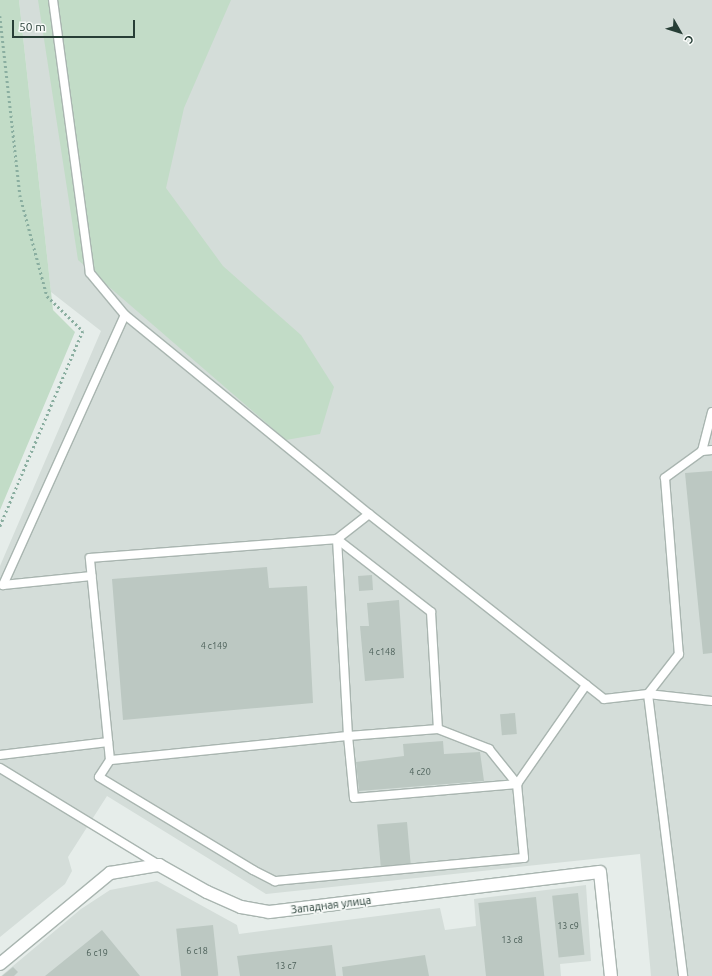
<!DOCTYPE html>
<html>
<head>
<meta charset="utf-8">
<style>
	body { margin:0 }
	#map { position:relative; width:712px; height:976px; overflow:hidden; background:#e6edea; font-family:Ubuntu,sans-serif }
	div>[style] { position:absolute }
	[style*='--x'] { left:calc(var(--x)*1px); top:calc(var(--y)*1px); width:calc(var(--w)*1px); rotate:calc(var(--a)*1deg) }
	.built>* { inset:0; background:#d4ddd9 }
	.green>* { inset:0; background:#c2dcc7 }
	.building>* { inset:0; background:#bcc8c2; transform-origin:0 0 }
	.path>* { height:2.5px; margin-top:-1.25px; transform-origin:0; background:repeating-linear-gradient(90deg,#8aaea0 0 2px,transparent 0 5px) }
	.roads { filter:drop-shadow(1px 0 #a9b5b0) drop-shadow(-1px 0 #a9b5b0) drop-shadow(0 1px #a9b5b0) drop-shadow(0 -1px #a9b5b0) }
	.lane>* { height:8px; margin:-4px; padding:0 4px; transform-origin:4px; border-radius:4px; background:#fff }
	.street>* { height:12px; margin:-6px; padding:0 6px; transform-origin:6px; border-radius:6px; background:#fff }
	span { translate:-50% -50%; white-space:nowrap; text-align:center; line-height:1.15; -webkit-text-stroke:3.5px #f7faf8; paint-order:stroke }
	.number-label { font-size:9px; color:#4c6059 }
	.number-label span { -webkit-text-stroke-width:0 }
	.street-label { font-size:11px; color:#273e36 }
	.north { position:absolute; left:660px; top:12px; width:40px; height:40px; -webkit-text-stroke:3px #f7faf8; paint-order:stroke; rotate:129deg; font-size:11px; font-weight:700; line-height:16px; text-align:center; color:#273e36 }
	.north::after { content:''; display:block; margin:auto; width:14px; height:18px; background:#273e36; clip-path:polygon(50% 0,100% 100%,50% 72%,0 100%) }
	.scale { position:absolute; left:12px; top:20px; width:123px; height:18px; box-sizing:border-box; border:2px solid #273e36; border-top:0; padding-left:5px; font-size:12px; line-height:14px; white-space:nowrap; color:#273e36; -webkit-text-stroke:3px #f7faf8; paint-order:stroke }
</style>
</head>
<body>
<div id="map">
	<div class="built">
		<div style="clip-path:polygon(19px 0,712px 0,712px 976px,651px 976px,640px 854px,266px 894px,107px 796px,68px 857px,72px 871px,65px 884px,0 937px,0 566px,101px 331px,51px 292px)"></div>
		<div style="clip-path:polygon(157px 881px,237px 925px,239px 934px,440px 908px,445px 930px,476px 926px,474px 899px,586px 885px,591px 961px,560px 964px,561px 976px,1px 976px,81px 909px,110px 890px)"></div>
	</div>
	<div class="green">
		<div style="clip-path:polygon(0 0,19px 0,53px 310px,75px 332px,0 510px)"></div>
		<div style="clip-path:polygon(38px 0,231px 0,184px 108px,166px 188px,223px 266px,301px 335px,334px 387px,320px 434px,286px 440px,78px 260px)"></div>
	</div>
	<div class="building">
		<div style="clip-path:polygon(712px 471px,712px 653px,703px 654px,685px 473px)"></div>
		<div style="clip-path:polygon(267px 567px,269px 588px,307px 586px,313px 703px,123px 720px,112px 579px)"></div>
		<div style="left:372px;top:575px;width:15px;height:14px;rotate:86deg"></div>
		<div style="clip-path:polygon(399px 600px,404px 678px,365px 681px,360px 626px,369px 626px,367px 603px)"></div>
		<div style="left:515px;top:713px;width:21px;height:15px;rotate:85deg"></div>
		<div style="clip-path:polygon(443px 741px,444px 754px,480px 752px,484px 781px,359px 791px,356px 762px,404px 756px,403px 744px)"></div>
		<div style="left:407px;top:822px;width:42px;height:30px;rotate:85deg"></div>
		<div style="left:578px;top:893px;width:62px;height:26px;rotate:84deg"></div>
		<div style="left:536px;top:897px;width:80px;height:58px;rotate:84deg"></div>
		<div style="left:213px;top:925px;width:51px;height:37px;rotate:84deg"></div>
		<div style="clip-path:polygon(102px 930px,140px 976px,45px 976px)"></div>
		<div style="clip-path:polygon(332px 945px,336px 976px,240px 976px,237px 956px)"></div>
		<div style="clip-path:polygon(425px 955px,429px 976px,343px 976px,342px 967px)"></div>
		<div style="clip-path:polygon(13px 967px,18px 972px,14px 976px,2px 976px)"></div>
	</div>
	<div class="path">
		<div style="--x:0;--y:16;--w:180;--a:83.6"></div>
		<div style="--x:20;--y:195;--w:105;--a:75"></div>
		<div style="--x:47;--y:296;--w:50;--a:44.2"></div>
		<div style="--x:83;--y:331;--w:213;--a:113"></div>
	</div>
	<div class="roads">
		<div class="lane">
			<div style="--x:53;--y:0;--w:275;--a:82.3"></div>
			<div style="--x:90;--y:273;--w:55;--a:50.2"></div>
			<div style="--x:125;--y:315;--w:315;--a:39.2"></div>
			<div style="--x:369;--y:514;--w:299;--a:38.2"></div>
			<div style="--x:604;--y:699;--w:44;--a:-6.5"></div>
			<div style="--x:648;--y:694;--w:284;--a:82.9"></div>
			<div style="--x:712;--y:412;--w:40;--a:104.4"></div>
			<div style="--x:702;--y:451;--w:46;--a:143.9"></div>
			<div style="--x:665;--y:478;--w:177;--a:85.5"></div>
			<div style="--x:679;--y:654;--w:51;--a:127.8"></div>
			<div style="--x:648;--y:694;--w:64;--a:6.2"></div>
			<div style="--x:702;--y:451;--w:10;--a:-6"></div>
			<div style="--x:369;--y:514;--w:41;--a:142"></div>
			<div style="--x:337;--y:539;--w:197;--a:86.8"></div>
			<div style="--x:348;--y:736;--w:239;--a:174.2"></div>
			<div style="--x:110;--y:760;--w:203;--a:-95.7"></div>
			<div style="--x:90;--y:558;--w:248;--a:-4.4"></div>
			<div style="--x:337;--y:539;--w:119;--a:37.8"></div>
			<div style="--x:431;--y:612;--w:117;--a:86.6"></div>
			<div style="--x:438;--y:729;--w:90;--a:175.6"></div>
			<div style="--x:348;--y:736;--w:62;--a:84.5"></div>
			<div style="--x:354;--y:798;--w:164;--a:-4.9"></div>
			<div style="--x:3;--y:585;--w:296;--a:-65.7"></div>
			<div style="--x:3;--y:585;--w:89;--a:-5.8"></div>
			<div style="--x:438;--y:729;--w:55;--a:21.4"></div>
			<div style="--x:489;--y:749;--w:45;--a:51.3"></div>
			<div style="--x:0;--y:755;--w:109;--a:-6.9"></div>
			<div style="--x:110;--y:760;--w:20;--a:123"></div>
			<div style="--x:99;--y:777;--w:180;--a:31.1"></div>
			<div style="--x:253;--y:870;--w:25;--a:27"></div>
			<div style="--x:275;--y:881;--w:250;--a:-5.3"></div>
			<div style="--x:524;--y:858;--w:74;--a:-95.4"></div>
			<div style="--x:517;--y:784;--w:121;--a:-55.1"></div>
			<div style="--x:0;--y:768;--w:186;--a:31.4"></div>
		</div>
		<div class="street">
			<div style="--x:0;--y:964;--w:143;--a:-39.6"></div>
			<div style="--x:110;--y:873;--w:50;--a:-9.3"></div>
			<div style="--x:159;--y:865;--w:55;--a:29.4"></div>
			<div style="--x:207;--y:892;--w:37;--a:24"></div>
			<div style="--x:241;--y:907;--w:28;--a:10"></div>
			<div style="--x:269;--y:912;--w:333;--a:-6.9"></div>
			<div style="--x:600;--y:872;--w:105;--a:84"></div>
		</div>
	</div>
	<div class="number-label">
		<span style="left:214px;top:646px">4 с149</span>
		<span style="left:382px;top:652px">4 с148</span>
		<span style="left:420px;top:772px">4 с20</span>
		<span style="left:568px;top:926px">13 с9</span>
		<span style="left:512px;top:940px">13 с8</span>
		<span style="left:197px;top:951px">6 с18</span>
		<span style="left:97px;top:953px">6 с19</span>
		<span style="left:286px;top:966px">13 с7</span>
	</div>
	<div class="street-label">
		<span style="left:331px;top:905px;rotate:-7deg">Западная улица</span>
	</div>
	<div class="north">С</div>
	<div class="scale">50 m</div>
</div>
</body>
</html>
